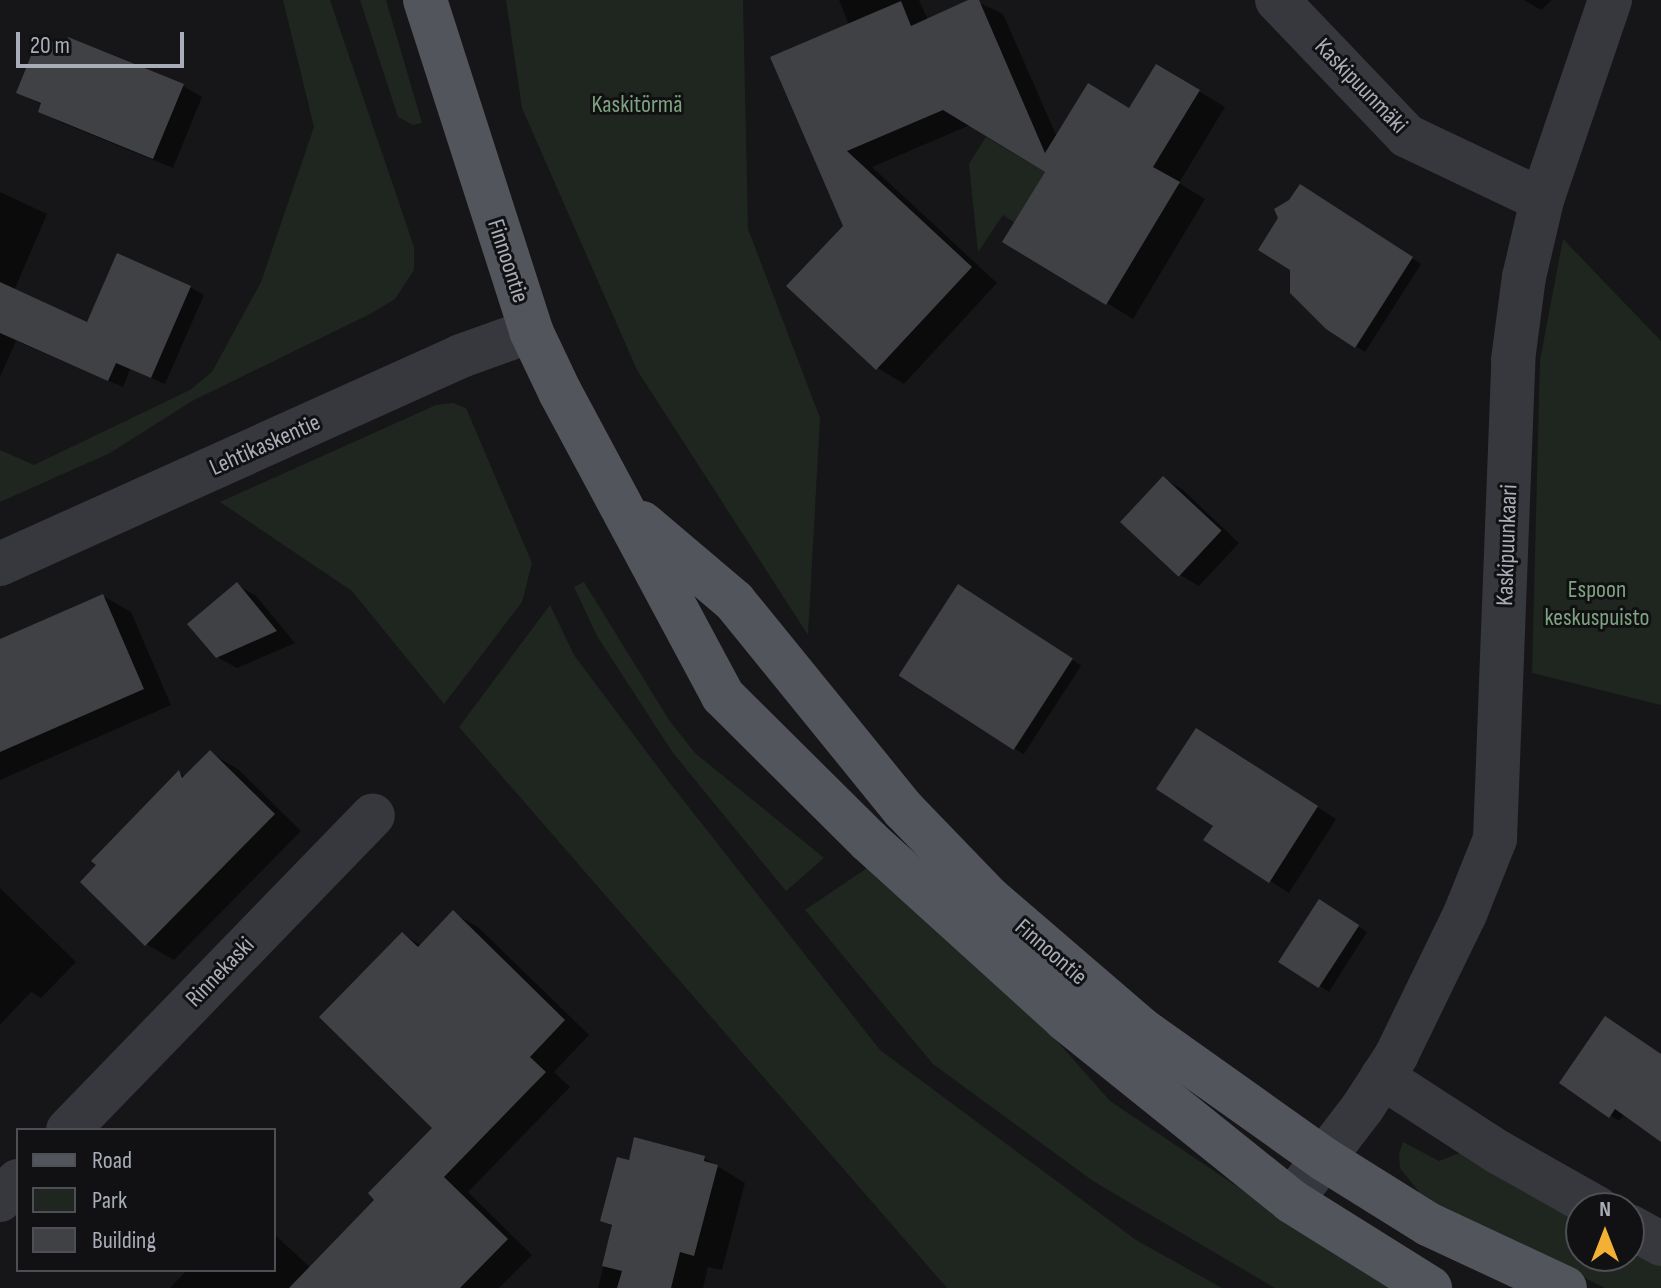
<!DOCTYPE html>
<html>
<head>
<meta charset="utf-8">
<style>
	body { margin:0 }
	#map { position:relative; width:1661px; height:1288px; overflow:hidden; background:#161618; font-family:"Sofia Sans Condensed",sans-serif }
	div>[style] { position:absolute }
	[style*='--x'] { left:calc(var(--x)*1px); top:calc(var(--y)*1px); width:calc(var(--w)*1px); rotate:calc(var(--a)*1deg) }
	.green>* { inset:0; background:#1e261f }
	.shadow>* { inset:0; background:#0007; transform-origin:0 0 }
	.building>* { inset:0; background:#404145; transform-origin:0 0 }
	.minor>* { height:44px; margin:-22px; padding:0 22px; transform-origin:22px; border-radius:22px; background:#37383d }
	.primary>* { height:44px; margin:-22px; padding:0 22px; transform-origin:22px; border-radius:22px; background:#53555c }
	span { translate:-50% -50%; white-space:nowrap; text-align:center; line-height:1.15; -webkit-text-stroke:6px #111113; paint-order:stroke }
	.street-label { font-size:24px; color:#a8adb8 }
	.park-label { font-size:24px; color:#7fa381 }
	.legend { position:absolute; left:16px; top:1128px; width:260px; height:144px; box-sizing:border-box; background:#111113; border:2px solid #4d4f55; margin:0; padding:10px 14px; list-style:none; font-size:24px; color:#a8adb8 }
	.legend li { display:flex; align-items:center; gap:16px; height:40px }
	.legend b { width:40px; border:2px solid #4d4f55 }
	.north { position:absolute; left:1565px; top:1192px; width:80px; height:80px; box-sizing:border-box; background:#111113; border:2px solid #4d4f55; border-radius:50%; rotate:0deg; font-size:22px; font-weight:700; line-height:32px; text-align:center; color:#a8adb8 }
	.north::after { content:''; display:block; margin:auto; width:28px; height:36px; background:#f2b134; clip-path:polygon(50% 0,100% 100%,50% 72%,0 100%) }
	.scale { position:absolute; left:16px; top:32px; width:168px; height:36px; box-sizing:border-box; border:4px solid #a8adb8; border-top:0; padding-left:10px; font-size:24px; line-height:28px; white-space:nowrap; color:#a8adb8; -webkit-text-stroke:6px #111113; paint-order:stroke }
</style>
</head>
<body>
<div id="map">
	<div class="green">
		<div style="clip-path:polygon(283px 0,330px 0,414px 247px,414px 270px,395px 299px,370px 314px,192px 401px,110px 453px,0 502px,0 450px,34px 465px,190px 390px,212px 372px,261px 282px,314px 127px)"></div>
		<div style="clip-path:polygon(360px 0,386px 0,422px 123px,413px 125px,398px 117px)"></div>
		<div style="clip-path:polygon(506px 0,743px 0,748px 229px,820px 418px,808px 635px,637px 370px,522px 108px)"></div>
		<div style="clip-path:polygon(986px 137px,1045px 172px,1015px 223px,1003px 215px,978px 252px,969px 164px)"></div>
		<div style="clip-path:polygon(1563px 239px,1661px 341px,1661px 705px,1532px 673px,1540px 360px)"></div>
		<div style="clip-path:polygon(453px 403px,466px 408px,532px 563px,522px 602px,444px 704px,352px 591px,220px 502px,436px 405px)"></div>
		<div style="clip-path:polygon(584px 582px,669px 720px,695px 753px,824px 858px,786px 891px,673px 753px,597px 636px,574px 587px)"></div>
		<div style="clip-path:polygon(550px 605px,574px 655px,669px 782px,880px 1050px,1136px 1240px,1222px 1288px,947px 1288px,459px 727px)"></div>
		<div style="clip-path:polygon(870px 866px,988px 963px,1110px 1101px,1364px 1272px,1394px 1288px,1275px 1288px,1093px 1181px,933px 1064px,805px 910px)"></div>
		<div style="clip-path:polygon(1403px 1142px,1439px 1161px,1471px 1149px,1581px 1212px,1581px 1256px,1629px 1256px,1629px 1240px,1661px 1259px,1661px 1288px,1605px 1288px,1423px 1197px,1400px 1168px,1399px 1154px)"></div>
	</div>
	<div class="shadow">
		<div style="clip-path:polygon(839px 0,919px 0,928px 20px,973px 0,1003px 14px,1057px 137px,1130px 110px,1157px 66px,1225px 107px,1179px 183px,1205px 199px,1133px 319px,1107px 303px,1048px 172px,970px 125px,872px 167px,997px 283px,904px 384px,878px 368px,789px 286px,845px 226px,849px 25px)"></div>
		<div style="clip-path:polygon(1524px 0,1552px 0,1541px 10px)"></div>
		<div style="clip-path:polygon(183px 86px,202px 97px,173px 168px,60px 122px,40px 111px,42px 105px,19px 93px)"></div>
		<div style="clip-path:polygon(0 192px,47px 214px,14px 291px,88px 325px,190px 287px,204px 295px,165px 384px,130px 369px,123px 387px,16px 341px,0 377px)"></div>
		<div style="clip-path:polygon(1309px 192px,1421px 264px,1365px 352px,1327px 328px,1292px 269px,1281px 218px)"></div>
		<div style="clip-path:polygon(1163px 478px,1182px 489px,1239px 543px,1199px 586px,1180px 575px)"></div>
		<div style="clip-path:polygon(237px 585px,256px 596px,295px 643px,237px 668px,217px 657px)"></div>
		<div style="left:968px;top:592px;width:135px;height:106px;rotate:33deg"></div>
		<div style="clip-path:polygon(103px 596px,131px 612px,171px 705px,0 780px,0 641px)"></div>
		<div style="clip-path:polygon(1215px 741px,1336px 819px,1289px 893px,1206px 840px,1216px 826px)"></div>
		<div style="clip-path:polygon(210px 753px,238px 769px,301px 831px,174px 960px,146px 944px,99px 865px,179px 773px,186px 777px)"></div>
		<div style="clip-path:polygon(0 888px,76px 962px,41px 998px,31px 992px,0 1025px)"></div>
		<div style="clip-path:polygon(1328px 907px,1367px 932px,1329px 992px,1282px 962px)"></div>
		<div style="clip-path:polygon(453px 913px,478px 927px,589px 1035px,554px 1072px,570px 1087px,468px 1192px,532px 1255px,499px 1288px,170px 1288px,187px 1270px,274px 1270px,274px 1234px,311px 1268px,377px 1200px,435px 1127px,403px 934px,422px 946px)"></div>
		<div style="clip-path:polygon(1661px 1056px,1661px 1132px,1625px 1113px,1619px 1121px,1562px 1082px)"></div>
		<div style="clip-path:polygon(704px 1158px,745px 1183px,722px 1270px,708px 1267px,703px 1288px,598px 1288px,613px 1227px,602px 1220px,630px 1162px)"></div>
	</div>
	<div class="building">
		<div style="clip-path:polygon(968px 0,979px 0,1045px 153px,1088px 83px,1129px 108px,1156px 64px,1200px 90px,1153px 167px,1180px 182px,1106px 305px,1002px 242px,1045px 172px,943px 110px,847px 151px,972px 267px,876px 370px,786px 286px,843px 226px,770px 57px,901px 1px,911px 26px)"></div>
		<div style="clip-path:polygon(39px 36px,65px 47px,68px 37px,184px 84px,153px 159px,38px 112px,41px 103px,16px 93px)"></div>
		<div style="clip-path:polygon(1300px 184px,1413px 257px,1355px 348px,1326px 329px,1290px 293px,1290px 270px,1258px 250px,1278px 218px,1274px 209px,1289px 200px)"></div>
		<div style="clip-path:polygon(117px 253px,191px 286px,151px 378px,116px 363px,108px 381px,0 333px,0 282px,87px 322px)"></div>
		<div style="left:1163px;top:476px;width:80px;height:63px;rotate:43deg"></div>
		<div style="clip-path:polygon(237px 582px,277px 631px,216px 658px,187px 624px)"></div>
		<div style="left:958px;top:584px;width:137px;height:109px;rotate:33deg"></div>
		<div style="clip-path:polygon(103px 594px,144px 689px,0 752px,0 639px)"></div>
		<div style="clip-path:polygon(1196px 728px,1318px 806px,1269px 883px,1203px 840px,1213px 826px,1156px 789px)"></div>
		<div style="clip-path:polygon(210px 750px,275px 814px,145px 946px,80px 882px,96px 865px,91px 861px,179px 770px,182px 778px)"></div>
		<div style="left:1319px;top:899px;width:48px;height:75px;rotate:33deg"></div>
		<div style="clip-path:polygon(453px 910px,565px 1020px,530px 1057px,546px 1072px,444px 1177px,508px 1239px,460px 1288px,289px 1288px,374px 1200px,368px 1193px,432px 1128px,319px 1017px,402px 932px,418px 947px)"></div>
		<div style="clip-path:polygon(1605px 1016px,1661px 1054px,1661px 1142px,1615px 1109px,1609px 1118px,1559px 1083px)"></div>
		<div style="clip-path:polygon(634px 1137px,705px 1156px,704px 1161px,718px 1165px,694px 1256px,680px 1252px,671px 1288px,617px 1288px,622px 1271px,602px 1266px,612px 1225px,600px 1221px,617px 1157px,629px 1160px)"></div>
	</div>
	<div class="minor">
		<div style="--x:1277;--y:0;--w:188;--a:46.3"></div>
		<div style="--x:1407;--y:136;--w:149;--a:25.4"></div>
		<div style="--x:0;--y:564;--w:506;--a:-24.28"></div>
		<div style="--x:461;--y:356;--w:74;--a:-19.7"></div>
		<div style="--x:1382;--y:1077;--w:138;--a:32.9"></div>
		<div style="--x:1498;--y:1152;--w:114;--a:29.5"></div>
		<div style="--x:68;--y:1130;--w:438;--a:-45.9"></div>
		<div style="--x:0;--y:1200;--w:26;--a:-47"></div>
		<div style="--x:1291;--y:1201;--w:118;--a:-52.5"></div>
		<div style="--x:1363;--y:1107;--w:61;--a:-57.1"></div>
		<div style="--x:1396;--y:1056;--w:158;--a:-64.1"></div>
		<div style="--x:1465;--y:914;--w:81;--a:-68.2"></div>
		<div style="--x:1495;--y:839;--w:479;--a:-87.8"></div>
		<div style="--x:1513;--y:360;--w:84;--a:-82.5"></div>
		<div style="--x:1524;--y:277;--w:79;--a:-76.8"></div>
		<div style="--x:1542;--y:200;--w:211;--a:-71.2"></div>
		<div style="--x:1629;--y:1226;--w:37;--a:29"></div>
	</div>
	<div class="primary">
		<div style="--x:425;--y:0;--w:348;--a:72.2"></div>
		<div style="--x:531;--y:331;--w:68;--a:64.6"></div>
		<div style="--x:560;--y:392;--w:345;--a:61.8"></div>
		<div style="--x:723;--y:696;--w:206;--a:44.8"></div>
		<div style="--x:869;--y:841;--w:265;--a:42.2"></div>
		<div style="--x:1065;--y:1019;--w:290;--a:38.8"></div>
		<div style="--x:1291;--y:1201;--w:164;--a:32"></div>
		<div style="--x:642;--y:523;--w:121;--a:40.3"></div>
		<div style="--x:734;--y:601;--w:269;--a:50.9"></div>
		<div style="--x:904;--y:810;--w:124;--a:46"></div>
		<div style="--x:990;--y:899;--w:199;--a:40.7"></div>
		<div style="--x:1141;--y:1029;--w:224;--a:35.4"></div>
		<div style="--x:1324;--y:1159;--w:123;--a:32"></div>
		<div style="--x:1428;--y:1224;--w:151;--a:25"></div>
	</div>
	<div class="street-label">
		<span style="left:1361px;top:86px;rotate:46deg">Kaskipuunmäki</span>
		<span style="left:508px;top:261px;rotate:72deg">Finnoontie</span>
		<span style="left:265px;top:445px;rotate:-24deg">Lehtikaskentie</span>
		<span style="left:1507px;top:545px;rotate:-88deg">Kaskipuunkaari</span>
		<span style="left:1051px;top:952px;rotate:41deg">Finnoontie</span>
		<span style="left:220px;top:972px;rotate:-46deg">Rinnekaski</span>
	</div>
	<div class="park-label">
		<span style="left:637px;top:105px">Kaskitörmä</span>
		<span style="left:1597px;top:604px">Espoon<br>keskuspuisto</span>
	</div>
	<ul class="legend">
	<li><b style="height:10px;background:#53555c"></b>Road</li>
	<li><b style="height:22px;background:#1e261f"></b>Park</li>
	<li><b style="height:22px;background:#404145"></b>Building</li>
	</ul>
	<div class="north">N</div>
	<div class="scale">20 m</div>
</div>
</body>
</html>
